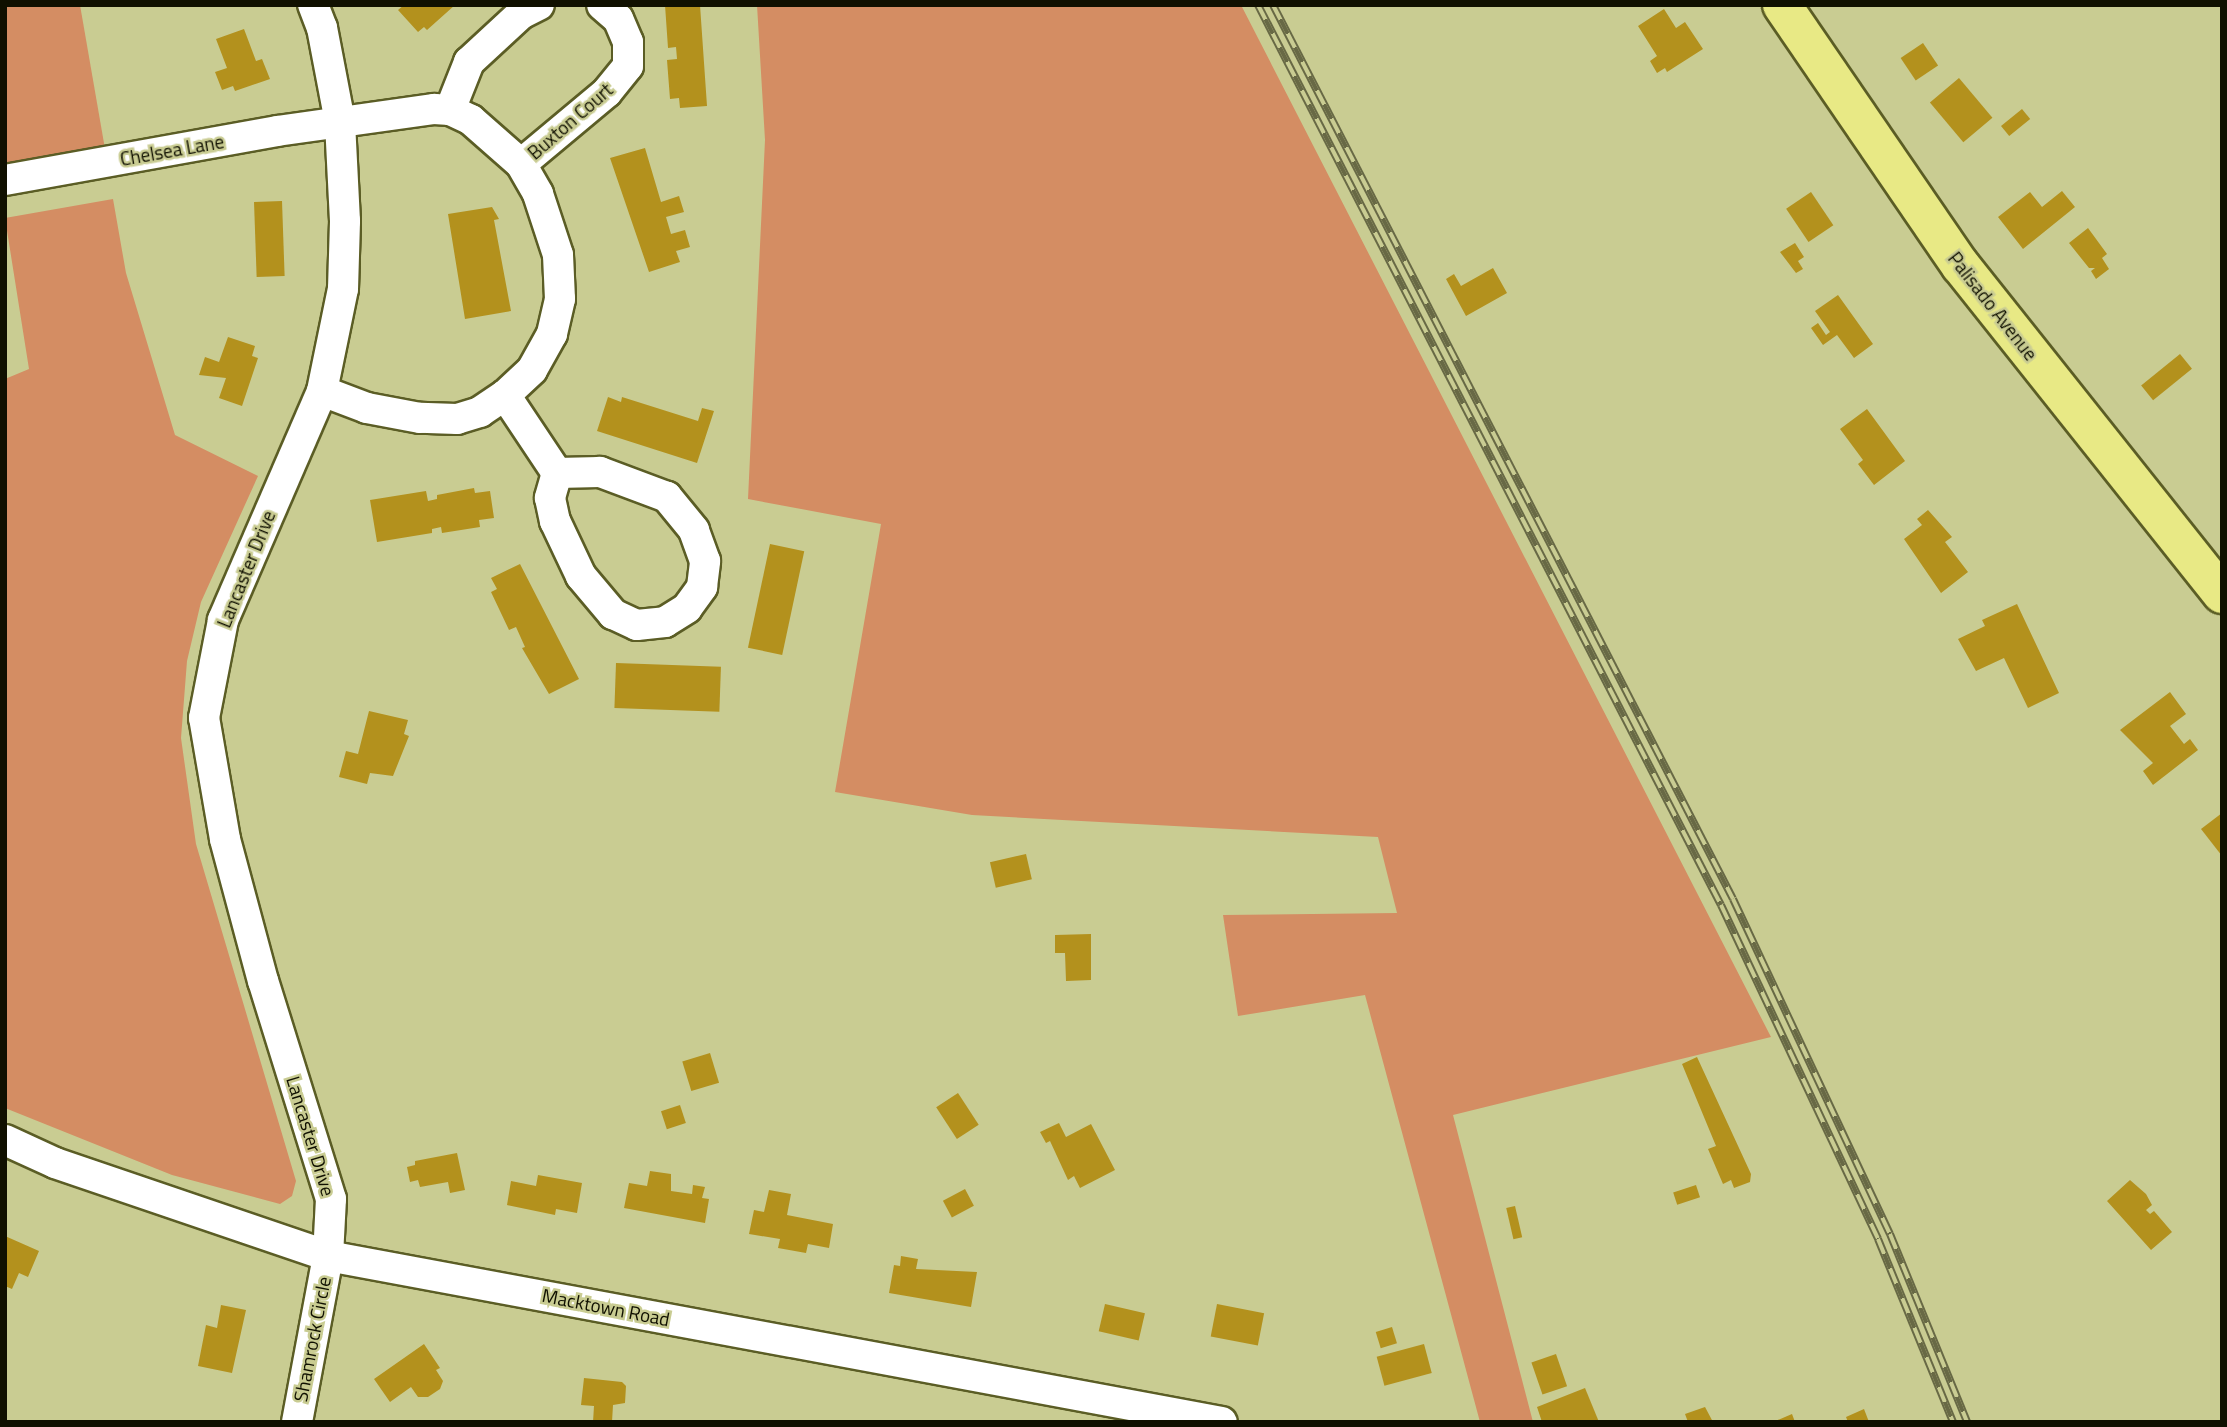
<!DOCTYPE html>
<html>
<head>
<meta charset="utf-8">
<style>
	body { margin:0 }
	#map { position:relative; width:2227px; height:1427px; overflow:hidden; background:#c9cc92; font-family:"Titillium Web",sans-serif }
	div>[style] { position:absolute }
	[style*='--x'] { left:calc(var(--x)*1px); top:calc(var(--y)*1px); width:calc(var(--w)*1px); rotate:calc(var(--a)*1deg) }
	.green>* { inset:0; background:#d48d63 }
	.building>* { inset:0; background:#b3911d; transform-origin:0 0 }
	.roads { filter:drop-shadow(2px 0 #5b5d25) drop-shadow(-2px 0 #5b5d25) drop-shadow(0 2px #5b5d25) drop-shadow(0 -2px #5b5d25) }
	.minor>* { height:30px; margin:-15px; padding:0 15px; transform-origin:15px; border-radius:15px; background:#fff }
	.major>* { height:38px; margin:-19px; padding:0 19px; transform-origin:19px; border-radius:19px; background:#e8e985 }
	.rail>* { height:8px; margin-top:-4px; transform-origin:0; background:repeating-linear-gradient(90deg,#c9cc92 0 16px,#686945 0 32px); box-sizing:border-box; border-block:2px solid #686945 }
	span { translate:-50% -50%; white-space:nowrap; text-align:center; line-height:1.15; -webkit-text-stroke:5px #c9cc92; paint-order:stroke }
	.street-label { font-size:19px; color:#101000 }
	.frame { position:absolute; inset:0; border:7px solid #101000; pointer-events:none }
</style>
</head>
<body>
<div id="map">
	<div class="green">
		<div style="clip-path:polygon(5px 5px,80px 5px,105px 149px,5px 166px)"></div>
		<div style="clip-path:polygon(757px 5px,1241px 5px,1771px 1037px,1453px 1115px,1533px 1422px,1480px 1422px,1365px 995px,1238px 1016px,1223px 915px,1397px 913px,1378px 837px,972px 815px,835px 792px,881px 524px,748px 499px,765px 140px)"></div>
		<div style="clip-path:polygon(113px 199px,126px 273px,175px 435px,258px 476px,201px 602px,187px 661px,181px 738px,196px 844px,296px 1181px,292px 1196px,280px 1204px,172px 1175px,5px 1108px,5px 379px,29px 369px,5px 218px)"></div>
	</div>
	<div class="building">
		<div style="clip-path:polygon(404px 5px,455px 5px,427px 30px,424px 27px,418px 32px,398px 10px)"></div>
		<div style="clip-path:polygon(665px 5px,700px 5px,707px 106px,680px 108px,679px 98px,670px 99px,667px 60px,677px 59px,676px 47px,668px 48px)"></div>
		<div style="clip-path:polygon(1664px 9px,1676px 28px,1685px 22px,1703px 49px,1667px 72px,1665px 68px,1657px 73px,1650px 61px,1657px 56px,1638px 26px)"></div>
		<div style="clip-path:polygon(244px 29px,256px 61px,262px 59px,270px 79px,235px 91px,233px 86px,222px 90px,215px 72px,227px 68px,216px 39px)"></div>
		<div style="left:1923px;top:43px;width:27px;height:27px;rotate:56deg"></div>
		<div style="left:1959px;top:78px;width:52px;height:38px;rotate:50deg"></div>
		<div style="left:2022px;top:109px;width:13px;height:27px;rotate:51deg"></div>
		<div style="clip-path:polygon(645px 148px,661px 202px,679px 196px,684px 212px,666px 217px,671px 234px,685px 230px,690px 247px,676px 251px,680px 262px,649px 272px,610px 158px)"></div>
		<div style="clip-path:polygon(2062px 191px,2075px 207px,2023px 249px,1998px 217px,2030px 192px,2042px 207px)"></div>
		<div style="left:1811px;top:192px;width:40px;height:30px;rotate:56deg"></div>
		<div style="left:282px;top:201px;width:75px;height:28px;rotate:88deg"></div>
		<div style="clip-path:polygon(492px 207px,499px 219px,494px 220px,511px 311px,465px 319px,448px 214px)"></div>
		<div style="clip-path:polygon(2088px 228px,2107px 254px,2102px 258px,2109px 269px,2096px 279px,2091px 271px,2095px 268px,2089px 268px,2069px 243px)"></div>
		<div style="clip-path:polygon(1795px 243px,1804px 257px,1798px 261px,1803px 269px,1796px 273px,1780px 252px)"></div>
		<div style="clip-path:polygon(1493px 268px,1507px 293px,1466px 316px,1446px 279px,1454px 274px,1461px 286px)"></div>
		<div style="clip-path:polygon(1838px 295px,1873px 344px,1854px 358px,1837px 335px,1823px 345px,1811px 328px,1818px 323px,1826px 335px,1830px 332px,1815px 311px)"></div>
		<div style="clip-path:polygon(228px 337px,255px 346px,252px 356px,258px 358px,242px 406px,219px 398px,226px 378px,199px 375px,205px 357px,219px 362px)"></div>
		<div style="left:2180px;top:354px;width:19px;height:50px;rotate:51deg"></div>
		<div style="clip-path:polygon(608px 397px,621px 402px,622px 397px,698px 421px,702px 408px,714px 411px,697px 463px,597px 431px)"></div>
		<div style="clip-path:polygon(1867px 409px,1905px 461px,1874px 485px,1858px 464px,1863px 460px,1840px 429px)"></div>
		<div style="clip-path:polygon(474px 488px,475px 493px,490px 491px,494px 518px,479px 520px,480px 527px,442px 533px,441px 527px,432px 529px,432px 533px,377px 542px,370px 500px,426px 491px,428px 501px,437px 499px,437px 495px)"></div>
		<div style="clip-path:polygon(1928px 510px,1952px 537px,1945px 542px,1968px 572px,1941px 593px,1904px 539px,1922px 525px,1917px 519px)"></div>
		<div style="left:770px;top:544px;width:35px;height:106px;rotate:12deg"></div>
		<div style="clip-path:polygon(520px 564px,579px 679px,549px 694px,522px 648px,525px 647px,516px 627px,509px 630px,491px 592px,497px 589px,491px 578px)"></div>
		<div style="clip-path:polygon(2017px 604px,2059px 693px,2028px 708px,2004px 658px,1976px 671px,1958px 639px,1985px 626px,1982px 620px)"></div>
		<div style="left:616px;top:663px;width:105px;height:45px;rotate:2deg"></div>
		<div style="clip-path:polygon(2170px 692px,2186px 714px,2170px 726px,2184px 744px,2190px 739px,2198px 750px,2153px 785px,2143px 771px,2153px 763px,2120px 730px)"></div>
		<div style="clip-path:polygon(369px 711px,408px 720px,404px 734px,409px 736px,393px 776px,370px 773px,367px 784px,339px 777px,346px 751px,358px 754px)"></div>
		<div style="clip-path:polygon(2222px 813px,2222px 856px,2201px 829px)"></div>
		<div style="left:1026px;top:854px;width:26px;height:37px;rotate:77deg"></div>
		<div style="clip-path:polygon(1091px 934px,1091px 980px,1066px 981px,1065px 953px,1055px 953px,1055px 935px)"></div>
		<div style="left:710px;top:1053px;width:31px;height:29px;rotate:73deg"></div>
		<div style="clip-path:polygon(1697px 1057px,1751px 1174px,1750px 1182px,1734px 1188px,1731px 1180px,1723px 1184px,1708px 1149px,1716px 1146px,1682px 1064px)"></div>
		<div style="left:958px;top:1093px;width:38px;height:26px;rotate:57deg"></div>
		<div style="left:680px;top:1105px;width:19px;height:20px;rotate:72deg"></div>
		<div style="clip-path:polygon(1059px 1123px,1066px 1137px,1091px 1124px,1115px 1170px,1080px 1188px,1074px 1176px,1068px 1180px,1050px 1141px,1046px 1143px,1040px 1132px)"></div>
		<div style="clip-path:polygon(457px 1153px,465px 1190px,450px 1193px,448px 1182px,420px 1187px,418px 1180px,410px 1182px,407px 1167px,415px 1165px,415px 1161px)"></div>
		<div style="clip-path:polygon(650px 1171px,671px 1174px,671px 1191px,692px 1194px,693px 1185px,705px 1187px,702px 1198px,709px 1199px,705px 1223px,624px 1208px,629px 1183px,647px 1186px)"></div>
		<div style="clip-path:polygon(538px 1175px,582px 1183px,577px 1213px,556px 1209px,555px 1215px,507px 1205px,511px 1181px,536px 1186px)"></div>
		<div style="clip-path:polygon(2130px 1180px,2146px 1194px,2152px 1205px,2146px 1210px,2150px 1214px,2154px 1211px,2172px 1232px,2151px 1250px,2107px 1201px)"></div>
		<div style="left:1696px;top:1185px;width:13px;height:24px;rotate:72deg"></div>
		<div style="left:965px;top:1189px;width:19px;height:25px;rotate:62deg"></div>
		<div style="clip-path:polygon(769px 1190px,791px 1194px,787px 1215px,833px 1224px,829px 1248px,808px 1244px,806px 1253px,778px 1248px,780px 1239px,749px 1234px,754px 1210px,764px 1212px)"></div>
		<div style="left:1515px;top:1206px;width:32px;height:9px;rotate:77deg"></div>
		<div style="clip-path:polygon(5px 1236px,39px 1251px,28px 1277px,19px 1273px,12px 1289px,5px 1286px)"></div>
		<div style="clip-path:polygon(901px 1256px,918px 1259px,916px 1269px,977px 1272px,971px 1307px,889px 1293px,894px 1265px,900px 1266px)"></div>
		<div style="left:1105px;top:1304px;width:41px;height:28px;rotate:13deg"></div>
		<div style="left:1217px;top:1304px;width:48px;height:33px;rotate:11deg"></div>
		<div style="clip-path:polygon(221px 1305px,246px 1310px,232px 1373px,198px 1366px,206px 1325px,217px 1328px)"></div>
		<div style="left:1392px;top:1327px;width:17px;height:17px;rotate:73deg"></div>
		<div style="clip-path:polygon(424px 1344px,440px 1368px,436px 1370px,443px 1381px,440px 1389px,428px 1397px,418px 1397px,411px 1387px,390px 1402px,374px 1379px)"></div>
		<div style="left:1424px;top:1344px;width:30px;height:49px;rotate:75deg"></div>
		<div style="left:1556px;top:1354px;width:34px;height:26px;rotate:71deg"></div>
		<div style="clip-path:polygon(584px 1378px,622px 1382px,626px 1386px,625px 1403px,613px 1405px,612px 1422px,593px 1422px,594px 1406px,581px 1405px)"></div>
		<div style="clip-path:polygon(1585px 1388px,1599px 1422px,1542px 1422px,1537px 1407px)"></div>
		<div style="clip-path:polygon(1705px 1407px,1713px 1422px,1688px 1422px,1685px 1414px)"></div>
		<div style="clip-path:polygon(1864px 1409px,1869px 1422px,1848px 1422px,1846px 1417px)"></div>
		<div style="clip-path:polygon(1792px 1414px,1795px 1422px,1773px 1422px)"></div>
	</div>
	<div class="roads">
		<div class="minor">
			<div style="--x:450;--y:110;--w:52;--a:-68.4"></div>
			<div style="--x:469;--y:62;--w:71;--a:-42.7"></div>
			<div style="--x:521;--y:14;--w:20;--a:-27"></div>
			<div style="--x:521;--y:164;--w:112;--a:-39.9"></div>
			<div style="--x:607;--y:92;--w:33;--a:-51"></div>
			<div style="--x:628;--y:66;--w:24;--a:-90"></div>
			<div style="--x:628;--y:42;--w:25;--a:-113"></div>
			<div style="--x:618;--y:19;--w:21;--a:-139"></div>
			<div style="--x:5;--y:180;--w:276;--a:-10.2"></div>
			<div style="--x:277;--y:131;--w:159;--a:-8"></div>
			<div style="--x:434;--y:109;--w:16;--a:4"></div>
			<div style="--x:450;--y:110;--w:23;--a:25"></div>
			<div style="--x:471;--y:120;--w:67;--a:41.3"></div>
			<div style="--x:521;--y:164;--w:34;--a:60"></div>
			<div style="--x:538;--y:194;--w:64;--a:71.8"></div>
			<div style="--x:558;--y:255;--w:44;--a:87.4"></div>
			<div style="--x:560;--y:299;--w:36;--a:103"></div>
			<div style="--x:552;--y:334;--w:41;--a:119.1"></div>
			<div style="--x:532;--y:370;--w:37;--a:137"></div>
			<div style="--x:505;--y:395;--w:30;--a:146"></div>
			<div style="--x:480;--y:412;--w:24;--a:163"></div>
			<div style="--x:457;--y:419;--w:37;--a:-178"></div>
			<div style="--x:420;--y:418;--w:54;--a:-169.3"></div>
			<div style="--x:367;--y:408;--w:48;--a:-159.3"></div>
			<div style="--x:505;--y:395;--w:94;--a:56.3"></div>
			<div style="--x:557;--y:473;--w:26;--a:106"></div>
			<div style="--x:550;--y:498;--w:24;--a:78"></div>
			<div style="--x:555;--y:521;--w:61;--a:64.7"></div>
			<div style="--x:581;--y:576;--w:50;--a:49.9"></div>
			<div style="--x:613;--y:614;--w:26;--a:25"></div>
			<div style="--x:637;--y:625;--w:28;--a:-6"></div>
			<div style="--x:665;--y:622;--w:26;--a:-32"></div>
			<div style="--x:687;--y:608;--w:26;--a:-54"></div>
			<div style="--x:702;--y:587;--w:26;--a:-83"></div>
			<div style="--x:705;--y:561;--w:33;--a:-110"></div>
			<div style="--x:694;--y:530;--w:43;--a:-129.3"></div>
			<div style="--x:667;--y:497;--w:72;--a:-159.5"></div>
			<div style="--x:600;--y:472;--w:43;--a:178.7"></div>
			<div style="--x:5;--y:1140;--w:55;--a:24.7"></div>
			<div style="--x:55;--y:1163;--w:288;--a:18.8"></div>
			<div style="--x:328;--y:1256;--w:909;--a:10.52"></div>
			<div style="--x:297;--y:1422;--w:169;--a:-79.4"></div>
			<div style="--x:328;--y:1256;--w:57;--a:-87"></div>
			<div style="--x:331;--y:1199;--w:228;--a:-107.3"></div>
			<div style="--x:263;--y:981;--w:147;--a:-105"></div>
			<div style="--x:225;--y:839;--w:123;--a:-99.8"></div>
			<div style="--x:204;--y:718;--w:100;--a:-79"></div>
			<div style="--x:223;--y:620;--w:249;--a:-66.6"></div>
			<div style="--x:322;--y:391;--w:104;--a:-78.4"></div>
			<div style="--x:343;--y:289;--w:68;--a:-88.3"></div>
			<div style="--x:345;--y:221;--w:99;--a:-92.9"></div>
			<div style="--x:340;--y:122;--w:96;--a:-100.8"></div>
			<div style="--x:322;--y:28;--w:25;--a:-111"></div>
		</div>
		<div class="major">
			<div style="--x:1782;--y:5;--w:316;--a:55.6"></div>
			<div style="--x:1961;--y:266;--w:419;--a:51.5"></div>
		</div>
	</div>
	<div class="rail">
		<div style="--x:1258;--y:5;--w:1012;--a:62.78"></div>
		<div style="--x:1721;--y:905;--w:369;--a:64.8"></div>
		<div style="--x:1878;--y:1239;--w:198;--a:67.7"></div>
		<div style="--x:1273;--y:5;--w:1005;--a:62.77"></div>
		<div style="--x:1733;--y:899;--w:370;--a:64.9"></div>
		<div style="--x:1890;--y:1234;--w:203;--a:67.7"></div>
	</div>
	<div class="street-label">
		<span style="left:570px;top:121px;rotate:-41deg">Buxton Court</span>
		<span style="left:172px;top:150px;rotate:-10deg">Chelsea Lane</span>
		<span style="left:1993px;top:306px;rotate:52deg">Palisado Avenue</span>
		<span style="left:246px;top:569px;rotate:-68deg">Lancaster Drive</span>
		<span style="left:311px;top:1136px;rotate:73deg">Lancaster Drive</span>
		<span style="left:606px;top:1307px;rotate:11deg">Macktown Road</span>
		<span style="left:312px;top:1339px;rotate:-79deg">Shamrock Circle</span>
	</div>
	<div class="frame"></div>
</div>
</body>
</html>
